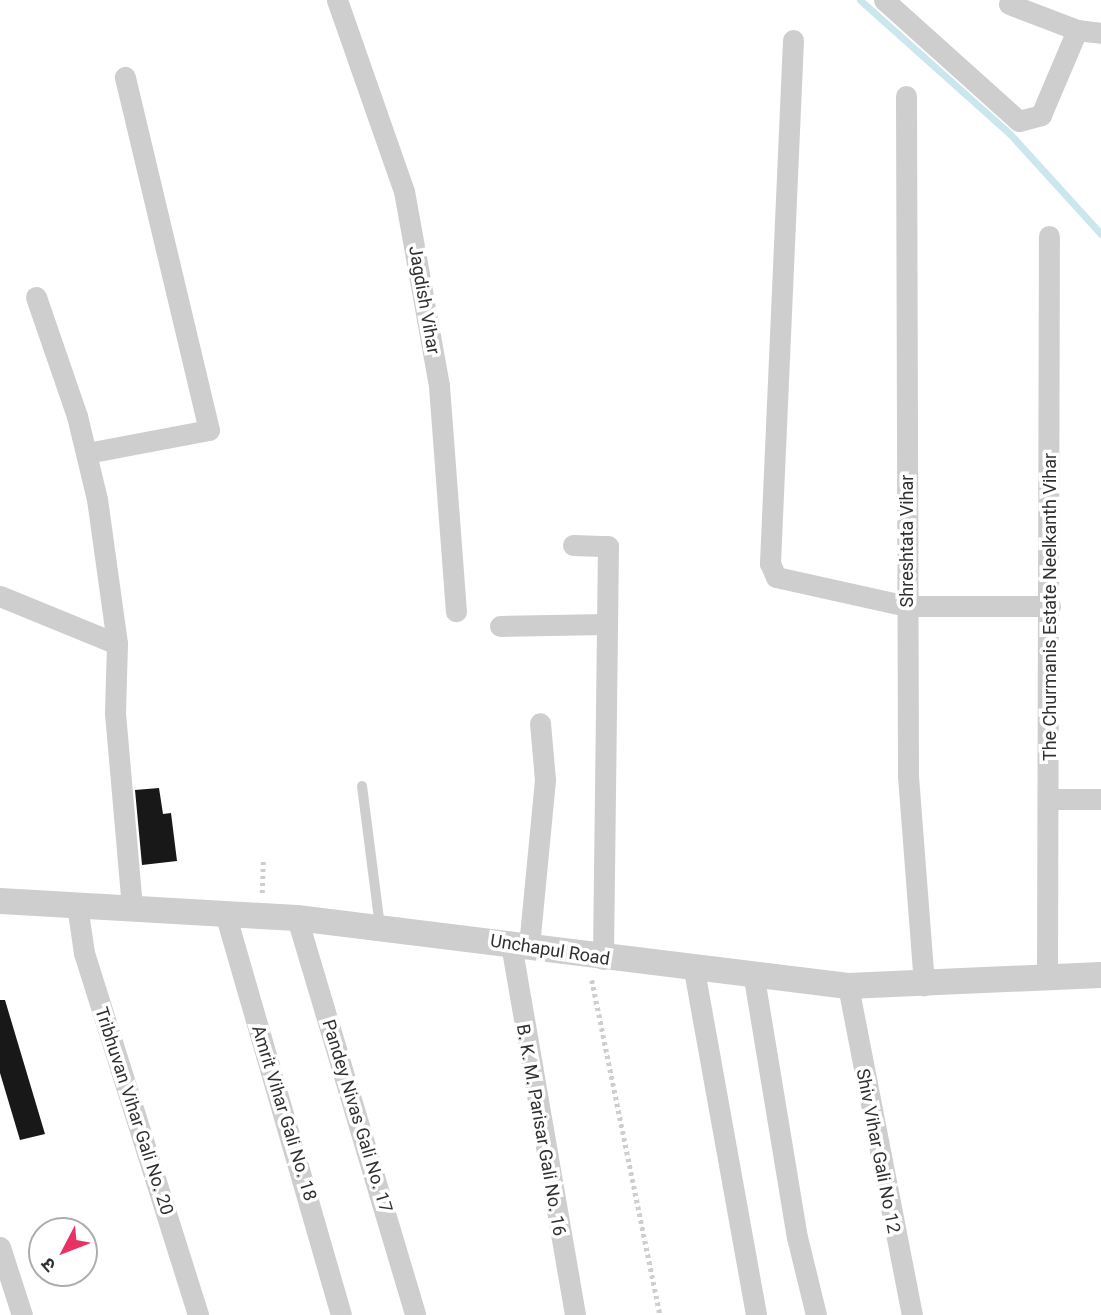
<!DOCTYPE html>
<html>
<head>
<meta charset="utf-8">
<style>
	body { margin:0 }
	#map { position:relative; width:1101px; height:1315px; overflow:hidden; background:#fff; font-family:Roboto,"Noto Sans Devanagari",sans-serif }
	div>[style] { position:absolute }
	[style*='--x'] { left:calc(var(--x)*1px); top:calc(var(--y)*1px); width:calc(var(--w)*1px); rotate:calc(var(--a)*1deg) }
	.stream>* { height:7px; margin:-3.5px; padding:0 3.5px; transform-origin:3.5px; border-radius:3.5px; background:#cbe7ed }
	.building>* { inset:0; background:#181818 }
	.path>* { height:4.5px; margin-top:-2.25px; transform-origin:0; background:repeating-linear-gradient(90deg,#cecece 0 3.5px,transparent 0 7px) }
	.service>* { height:10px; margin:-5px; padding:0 5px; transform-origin:5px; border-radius:5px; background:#cecece }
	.minor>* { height:21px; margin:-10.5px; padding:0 10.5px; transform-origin:10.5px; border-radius:10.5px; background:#cecece }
	.tertiary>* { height:26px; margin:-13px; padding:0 13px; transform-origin:13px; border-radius:13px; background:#cecece }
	span { translate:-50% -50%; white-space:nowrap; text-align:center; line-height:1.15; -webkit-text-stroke:7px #fff; paint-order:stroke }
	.street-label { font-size:18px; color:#313131 }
	.north { position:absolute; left:28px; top:1217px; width:70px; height:70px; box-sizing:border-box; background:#fff; border:2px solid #adadad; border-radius:50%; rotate:228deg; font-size:19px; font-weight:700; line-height:28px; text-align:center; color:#313131 }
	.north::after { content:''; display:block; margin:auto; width:24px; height:32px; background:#e93264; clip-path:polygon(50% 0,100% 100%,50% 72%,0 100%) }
</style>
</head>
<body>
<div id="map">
	<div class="stream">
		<div style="--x:860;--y:0;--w:201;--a:41.8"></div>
		<div style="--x:1010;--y:134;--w:135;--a:47.7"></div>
	</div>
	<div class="building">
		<div style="clip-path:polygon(159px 788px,163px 814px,171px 813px,177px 861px,142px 865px,135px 790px)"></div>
		<div style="clip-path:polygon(0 1000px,5px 1000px,45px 1134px,20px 1140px,0 1073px)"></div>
	</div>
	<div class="path">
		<div style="--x:262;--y:893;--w:35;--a:-88"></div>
		<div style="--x:592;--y:980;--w:342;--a:78.5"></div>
	</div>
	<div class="service">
		<div style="--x:362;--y:786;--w:141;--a:82.7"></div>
	</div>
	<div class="minor">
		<div style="--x:337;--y:0;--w:202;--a:70.7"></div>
		<div style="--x:404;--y:191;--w:198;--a:79.8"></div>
		<div style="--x:439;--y:386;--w:226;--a:85.7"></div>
		<div style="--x:884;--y:0;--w:181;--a:41.9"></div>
		<div style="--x:1019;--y:121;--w:23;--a:-15"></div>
		<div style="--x:1041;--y:115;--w:92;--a:-67"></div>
		<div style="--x:1009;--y:4;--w:73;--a:20.9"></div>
		<div style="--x:1077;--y:30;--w:24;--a:7"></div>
		<div style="--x:793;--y:40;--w:524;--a:92.52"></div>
		<div style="--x:770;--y:563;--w:15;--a:67"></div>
		<div style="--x:776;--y:577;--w:134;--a:12.5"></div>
		<div style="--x:907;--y:606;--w:143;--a:0"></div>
		<div style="--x:906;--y:96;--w:680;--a:89.83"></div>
		<div style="--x:908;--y:776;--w:210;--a:85.6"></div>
		<div style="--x:36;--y:297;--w:126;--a:71"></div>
		<div style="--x:77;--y:416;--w:85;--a:76.5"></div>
		<div style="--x:97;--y:499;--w:146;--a:82.1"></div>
		<div style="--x:117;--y:644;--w:69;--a:91.7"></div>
		<div style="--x:115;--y:713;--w:195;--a:85"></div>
		<div style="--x:87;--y:453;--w:124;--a:-10.7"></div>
		<div style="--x:209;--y:430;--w:363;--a:-103.4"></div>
		<div style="--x:573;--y:545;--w:35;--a:2"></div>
		<div style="--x:608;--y:546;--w:413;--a:90.7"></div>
		<div style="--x:0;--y:596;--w:126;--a:22.3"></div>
		<div style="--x:500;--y:626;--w:107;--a:-1.1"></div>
		<div style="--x:1050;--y:799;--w:51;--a:0"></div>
		<div style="--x:77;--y:905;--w:49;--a:81.7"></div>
		<div style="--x:84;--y:953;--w:380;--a:72.5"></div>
		<div style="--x:225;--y:913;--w:418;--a:73.9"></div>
		<div style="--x:297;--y:918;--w:414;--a:73.4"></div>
		<div style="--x:511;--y:944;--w:376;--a:80.2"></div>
		<div style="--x:529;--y:946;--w:167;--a:-84.5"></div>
		<div style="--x:545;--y:780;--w:57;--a:-95"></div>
		<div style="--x:694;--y:970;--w:351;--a:79.8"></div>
		<div style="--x:1047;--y:977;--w:741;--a:-89.85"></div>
		<div style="--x:754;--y:978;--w:263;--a:80.6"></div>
		<div style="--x:797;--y:1237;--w:80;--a:76.3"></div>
		<div style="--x:848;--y:986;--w:335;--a:79"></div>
		<div style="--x:0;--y:1247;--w:71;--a:72.1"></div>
	</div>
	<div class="tertiary">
		<div style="--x:0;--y:901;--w:297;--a:3.3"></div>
		<div style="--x:297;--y:918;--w:555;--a:7.04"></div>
		<div style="--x:848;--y:986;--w:253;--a:-2.5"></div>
	</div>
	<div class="street-label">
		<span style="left:424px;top:300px;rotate:80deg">Jagdish Vihar</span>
		<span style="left:907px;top:541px;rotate:-90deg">Shreshtata Vihar</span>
		<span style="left:1050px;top:607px;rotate:-90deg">The Churmanis Estate Neelkanth Vihar</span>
		<span style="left:550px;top:950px;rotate:9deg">Unchapul Road</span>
		<span style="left:134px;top:1111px;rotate:72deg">Tribhuvan Vihar Gali No. 20</span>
		<span style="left:284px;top:1113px;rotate:73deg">Amrit Vihar Gali No. 18</span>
		<span style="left:357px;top:1116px;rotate:73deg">Pandey Nivas Gali No. 17</span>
		<span style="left:541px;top:1130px;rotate:80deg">B. K. M. Parisar Gali No. 16</span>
		<span style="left:878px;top:1151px;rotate:79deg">Shiv Vihar Gali No 12</span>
	</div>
	<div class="north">उ</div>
</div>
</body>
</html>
